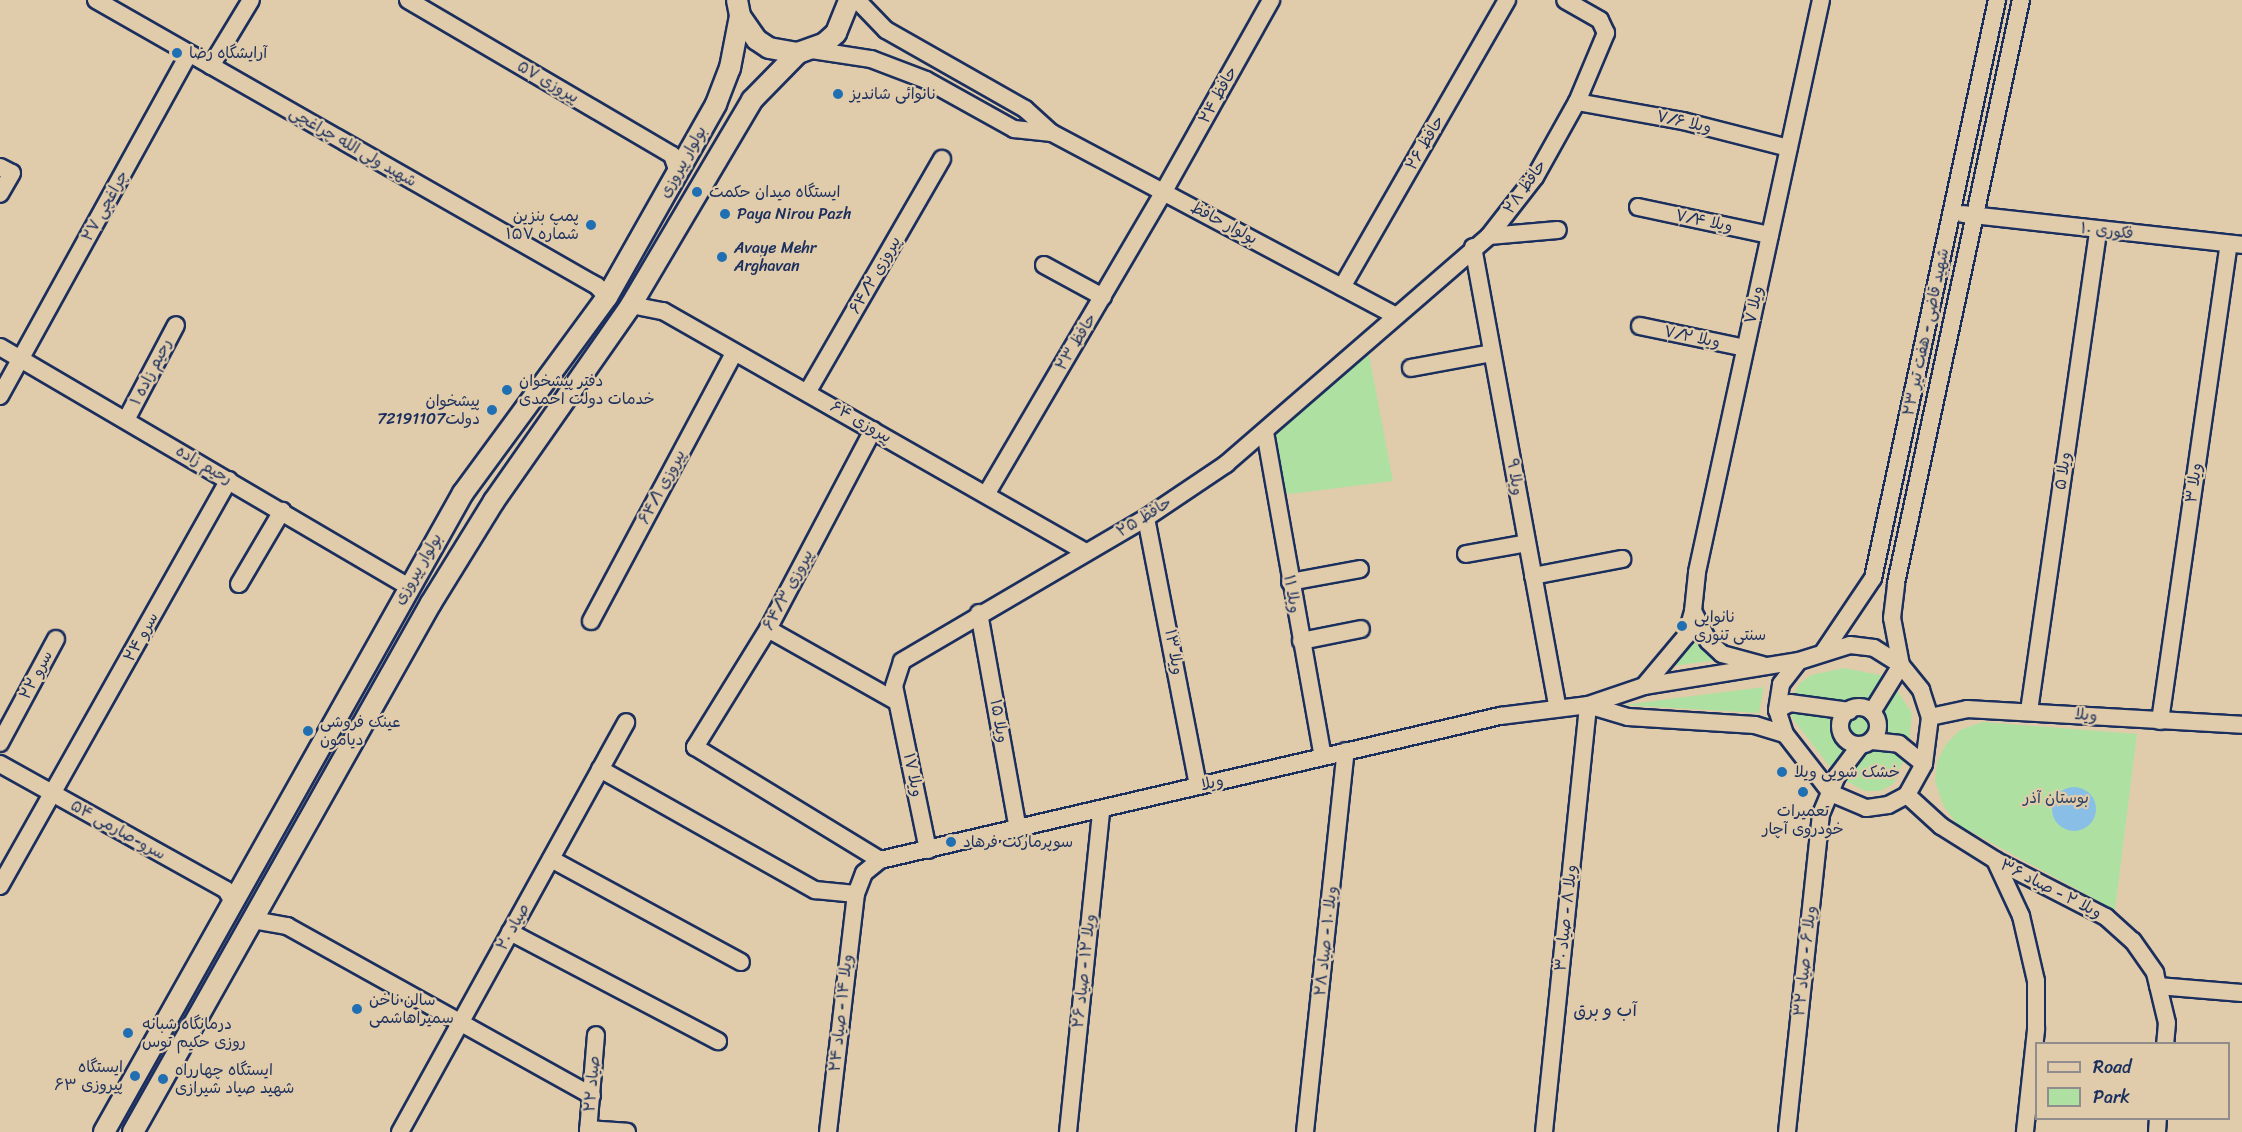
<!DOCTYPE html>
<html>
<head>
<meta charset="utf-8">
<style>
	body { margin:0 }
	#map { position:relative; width:2242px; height:1132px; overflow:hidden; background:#e0cbaa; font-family:Sriracha,"Playpen Sans Arabic",sans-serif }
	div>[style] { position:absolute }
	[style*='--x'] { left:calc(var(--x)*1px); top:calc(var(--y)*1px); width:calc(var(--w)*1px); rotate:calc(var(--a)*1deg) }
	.green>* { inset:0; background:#aee1a1 }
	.water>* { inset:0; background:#89bfe7 }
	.round { border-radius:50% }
	.roads { filter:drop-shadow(2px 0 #1b2f5e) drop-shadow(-2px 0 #1b2f5e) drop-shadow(0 2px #1b2f5e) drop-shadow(0 -2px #1b2f5e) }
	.minor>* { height:16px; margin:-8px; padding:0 8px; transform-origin:8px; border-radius:8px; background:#e0cbaa }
	.minor>.ring { margin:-8px; padding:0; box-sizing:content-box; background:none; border:16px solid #e0cbaa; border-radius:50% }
	.major>* { height:20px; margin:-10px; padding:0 10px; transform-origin:10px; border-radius:10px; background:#e0cbaa }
	.dots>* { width:16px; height:16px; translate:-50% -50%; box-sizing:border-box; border:3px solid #e0cbaa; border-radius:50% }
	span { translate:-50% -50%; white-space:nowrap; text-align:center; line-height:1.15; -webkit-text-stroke:4.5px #e0cbaa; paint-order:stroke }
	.poi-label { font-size:16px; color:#1b2f5e }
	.left { translate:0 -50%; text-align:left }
	.right { translate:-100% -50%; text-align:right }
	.street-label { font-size:16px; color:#1b2f5e }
	.park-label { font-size:16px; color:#2a4165 }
	.neighbourhood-label { font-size:18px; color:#1b2f5e }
	.legend { position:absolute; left:2035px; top:1042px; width:195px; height:78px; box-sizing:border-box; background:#e0cbaa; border:2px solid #918d8c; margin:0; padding:8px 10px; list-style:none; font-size:18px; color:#1b2f5e }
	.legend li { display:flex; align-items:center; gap:12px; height:30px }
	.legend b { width:30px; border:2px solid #918d8c }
</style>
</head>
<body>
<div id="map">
	<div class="green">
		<div style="clip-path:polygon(1368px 350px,1393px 481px,1290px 494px,1280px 490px,1274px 437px)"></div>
		<div style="clip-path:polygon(1695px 637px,1706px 653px,1718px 660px,1672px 666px)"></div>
		<div style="clip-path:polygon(1844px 668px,1880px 675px,1892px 683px,1912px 713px,1908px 750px,1893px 784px,1880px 791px,1865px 791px,1837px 776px,1793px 719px,1790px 703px,1799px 684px,1811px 675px)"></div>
		<div style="clip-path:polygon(1764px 687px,1759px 713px,1623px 705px,1692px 696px)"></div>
		<div style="clip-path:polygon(1983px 722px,2137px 734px,2115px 910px,1957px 824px,1943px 805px,1935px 781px,1937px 762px,1946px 744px,1960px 730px)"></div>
	</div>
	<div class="water">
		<div class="round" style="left:2052px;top:787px;width:44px;height:44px"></div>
	</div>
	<div class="roads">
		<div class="minor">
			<div style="--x:96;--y:0;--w:577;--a:29.72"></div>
			<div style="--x:597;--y:286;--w:15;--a:48"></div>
			<div style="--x:408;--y:0;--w:306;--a:30.4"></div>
			<div style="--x:672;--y:155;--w:18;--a:71"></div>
			<div style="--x:857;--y:0;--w:42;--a:46"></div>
			<div style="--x:886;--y:30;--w:160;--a:29.6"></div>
			<div style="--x:1025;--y:109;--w:36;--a:42"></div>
			<div style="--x:1052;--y:133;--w:388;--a:28"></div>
			<div style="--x:812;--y:50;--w:60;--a:8.7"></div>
			<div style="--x:871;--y:59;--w:59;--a:20.9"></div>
			<div style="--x:926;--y:80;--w:101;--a:29.1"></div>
			<div style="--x:1014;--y:129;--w:38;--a:6"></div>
			<div style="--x:211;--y:66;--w:77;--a:-58.8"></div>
			<div style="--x:1577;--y:102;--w:108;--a:10.2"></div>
			<div style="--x:1683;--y:121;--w:109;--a:14.3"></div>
			<div style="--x:0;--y:167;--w:13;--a:27"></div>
			<div style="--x:12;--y:173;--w:24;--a:120"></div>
			<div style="--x:1638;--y:207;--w:135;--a:12"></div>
			<div style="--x:1963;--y:214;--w:281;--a:6.3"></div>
			<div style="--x:1489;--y:236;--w:69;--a:-5"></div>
			<div style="--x:1473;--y:247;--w:469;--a:79.6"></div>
			<div style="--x:1044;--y:265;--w:67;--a:28.5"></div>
			<div style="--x:1342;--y:287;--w:331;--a:-60.1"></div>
			<div style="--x:631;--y:305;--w:33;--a:11"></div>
			<div style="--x:663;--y:311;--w:486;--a:29.7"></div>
			<div style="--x:1640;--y:326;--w:107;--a:11.8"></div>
			<div style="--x:0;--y:347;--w:472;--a:30.4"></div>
			<div style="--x:1411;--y:368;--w:82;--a:-10.5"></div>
			<div style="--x:808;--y:391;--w:268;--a:-60"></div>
			<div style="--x:0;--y:396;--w:391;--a:-61.1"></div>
			<div style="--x:126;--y:420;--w:107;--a:-62.2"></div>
			<div style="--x:873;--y:430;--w:225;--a:117.8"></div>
			<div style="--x:768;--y:629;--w:139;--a:121.7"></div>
			<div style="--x:695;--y:747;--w:217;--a:31.4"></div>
			<div style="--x:1265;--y:432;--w:329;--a:79.9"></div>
			<div style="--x:987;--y:493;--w:350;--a:-59.6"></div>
			<div style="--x:1164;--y:191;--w:219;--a:-60.7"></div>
			<div style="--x:1146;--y:518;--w:273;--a:79"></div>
			<div style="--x:1466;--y:554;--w:62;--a:-10.2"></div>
			<div style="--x:1533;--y:576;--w:91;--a:-10.8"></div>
			<div style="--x:1290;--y:582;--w:71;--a:-10.5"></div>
			<div style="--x:239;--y:584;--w:85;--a:-59.5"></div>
			<div style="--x:1693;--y:611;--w:39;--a:-84"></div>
			<div style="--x:1697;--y:572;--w:585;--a:-77.77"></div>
			<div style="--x:979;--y:613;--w:220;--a:79.8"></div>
			<div style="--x:591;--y:621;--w:304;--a:-61.9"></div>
			<div style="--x:768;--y:629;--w:147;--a:29.4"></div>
			<div style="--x:1301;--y:641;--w:61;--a:-11.3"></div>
			<div style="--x:1850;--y:645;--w:24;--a:7"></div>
			<div style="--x:1874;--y:648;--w:32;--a:32"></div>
			<div style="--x:1901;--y:665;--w:32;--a:51"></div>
			<div style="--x:1921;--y:690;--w:28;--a:72"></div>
			<div style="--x:1930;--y:717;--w:47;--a:97.3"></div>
			<div style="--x:1924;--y:764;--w:35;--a:119"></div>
			<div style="--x:1907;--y:795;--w:21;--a:152"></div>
			<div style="--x:1888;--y:805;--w:22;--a:172"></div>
			<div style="--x:1866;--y:808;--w:38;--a:-157"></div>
			<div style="--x:1831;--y:793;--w:75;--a:-127.9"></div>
			<div style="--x:1785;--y:734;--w:25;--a:-108"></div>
			<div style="--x:1777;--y:710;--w:26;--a:-81"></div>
			<div style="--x:1781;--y:684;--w:29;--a:-52"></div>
			<div style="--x:1799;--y:661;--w:53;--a:-17.4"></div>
			<div style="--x:1824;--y:651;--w:88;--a:-56.1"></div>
			<div style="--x:1873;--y:578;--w:591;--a:-77.89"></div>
			<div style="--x:1644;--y:686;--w:65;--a:-50"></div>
			<div style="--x:1686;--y:636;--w:26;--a:-74"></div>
			<div style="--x:1693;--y:611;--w:34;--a:63"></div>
			<div style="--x:1708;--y:641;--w:19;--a:43"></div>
			<div style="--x:1722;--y:654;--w:42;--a:15"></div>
			<div style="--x:1588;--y:705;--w:42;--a:16.7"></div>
			<div style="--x:1628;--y:717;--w:127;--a:3.6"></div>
			<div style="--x:1755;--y:725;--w:31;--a:17"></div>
			<div class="ring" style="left:1840px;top:707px;width:22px;height:22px"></div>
			<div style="--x:1777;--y:710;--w:15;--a:-28"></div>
			<div style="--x:1790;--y:703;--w:60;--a:7.7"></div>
			<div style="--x:2029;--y:711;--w:486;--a:-81.8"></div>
			<div style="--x:1872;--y:712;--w:55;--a:-58.3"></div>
			<div style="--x:1901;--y:665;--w:48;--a:-100.8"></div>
			<div style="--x:1892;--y:618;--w:35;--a:-83"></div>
			<div style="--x:1896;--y:583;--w:596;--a:-77.9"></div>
			<div style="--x:1930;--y:717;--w:38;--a:-12"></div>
			<div style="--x:1967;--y:709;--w:275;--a:3.3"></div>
			<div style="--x:2160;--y:721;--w:481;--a:-81.8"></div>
			<div style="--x:1872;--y:741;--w:27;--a:6"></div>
			<div style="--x:1899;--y:744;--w:32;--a:39"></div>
			<div style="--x:0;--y:743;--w:118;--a:-61.7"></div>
			<div style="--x:0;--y:764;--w:259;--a:29.1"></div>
			<div style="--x:226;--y:890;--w:12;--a:59"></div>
			<div style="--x:600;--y:769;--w:247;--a:29.4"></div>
			<div style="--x:815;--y:890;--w:41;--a:5.6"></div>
			<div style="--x:1907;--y:795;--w:46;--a:42.4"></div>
			<div style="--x:1941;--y:826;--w:64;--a:32.2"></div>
			<div style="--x:1995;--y:860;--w:125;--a:27.2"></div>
			<div style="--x:2106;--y:917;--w:36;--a:42"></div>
			<div style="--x:2133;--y:941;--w:39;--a:55"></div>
			<div style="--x:2155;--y:973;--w:51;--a:76.5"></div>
			<div style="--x:2167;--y:1023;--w:21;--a:95"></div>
			<div style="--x:928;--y:850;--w:167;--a:-101.7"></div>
			<div style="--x:894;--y:686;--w:26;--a:-72"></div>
			<div style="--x:902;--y:661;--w:283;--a:-30.4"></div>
			<div style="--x:1146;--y:518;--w:97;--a:-34"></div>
			<div style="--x:1226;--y:464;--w:348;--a:-40.9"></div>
			<div style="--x:1489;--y:236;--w:75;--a:-52.1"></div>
			<div style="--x:1535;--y:177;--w:86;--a:-60.8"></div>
			<div style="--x:1577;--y:102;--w:75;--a:-67.2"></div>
			<div style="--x:1606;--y:33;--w:14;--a:-115"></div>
			<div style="--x:1600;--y:20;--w:40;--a:-150.3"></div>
			<div style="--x:551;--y:859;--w:216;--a:28.5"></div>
			<div style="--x:1995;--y:860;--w:62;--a:65.1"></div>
			<div style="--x:2021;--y:916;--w:67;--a:77"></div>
			<div style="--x:2036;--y:981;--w:49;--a:90"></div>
			<div style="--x:2036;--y:1030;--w:103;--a:96.2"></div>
			<div style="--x:0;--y:886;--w:466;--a:-60.6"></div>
			<div style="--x:253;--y:920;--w:35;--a:10"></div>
			<div style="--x:287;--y:926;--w:349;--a:29.1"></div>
			<div style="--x:510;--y:932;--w:235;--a:27.7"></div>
			<div style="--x:2158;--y:986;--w:84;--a:4.8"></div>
			<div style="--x:588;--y:1129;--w:39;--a:4"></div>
			<div style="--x:400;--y:1132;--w:468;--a:-61.1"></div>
			<div style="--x:588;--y:1132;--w:97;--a:-85.3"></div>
			<div style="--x:828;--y:1132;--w:240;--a:-83.3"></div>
			<div style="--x:856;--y:894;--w:22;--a:-69"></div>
			<div style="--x:864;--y:873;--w:21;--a:-39"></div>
			<div style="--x:880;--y:860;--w:637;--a:-13.08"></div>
			<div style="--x:1500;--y:716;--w:89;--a:-7.1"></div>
			<div style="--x:1588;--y:705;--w:59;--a:-18.7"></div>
			<div style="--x:1644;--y:686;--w:157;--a:-9.2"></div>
			<div style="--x:1068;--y:1132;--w:324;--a:-84.1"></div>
			<div style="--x:1305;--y:1132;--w:383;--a:-83.9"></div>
			<div style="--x:1544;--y:1132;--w:429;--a:-84.1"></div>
			<div style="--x:1787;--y:1132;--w:320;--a:-83.9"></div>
			<div style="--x:1821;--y:814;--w:41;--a:-67.2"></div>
			<div style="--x:1837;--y:776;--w:39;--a:-53"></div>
			<div style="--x:2157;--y:1132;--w:14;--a:-86"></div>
		</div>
		<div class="major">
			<div style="--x:737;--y:0;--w:16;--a:79"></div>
			<div style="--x:740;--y:16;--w:29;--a:55"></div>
			<div style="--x:757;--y:40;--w:14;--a:34"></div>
			<div style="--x:769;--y:48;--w:29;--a:10"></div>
			<div style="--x:798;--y:53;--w:29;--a:-20"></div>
			<div style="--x:825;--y:43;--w:15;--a:-42"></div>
			<div style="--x:836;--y:33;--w:35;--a:-68"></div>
			<div style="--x:104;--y:1132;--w:733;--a:-60.67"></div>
			<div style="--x:463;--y:493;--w:243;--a:-53.7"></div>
			<div style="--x:607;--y:297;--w:222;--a:-60.5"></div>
			<div style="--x:716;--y:104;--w:39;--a:-69"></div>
			<div style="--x:730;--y:68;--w:53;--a:-79.1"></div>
			<div style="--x:133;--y:1132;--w:607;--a:-60.61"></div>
			<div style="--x:431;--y:603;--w:120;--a:-58.3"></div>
			<div style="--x:494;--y:501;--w:239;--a:-55"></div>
			<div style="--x:631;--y:305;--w:238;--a:-59.4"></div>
			<div style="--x:752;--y:100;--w:66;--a:-45.6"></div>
		</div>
	</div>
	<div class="dots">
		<div style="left:177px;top:53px;background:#1f6fb2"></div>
		<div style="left:838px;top:94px;background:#1f6fb2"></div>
		<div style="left:697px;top:192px;background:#1f6fb2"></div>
		<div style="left:725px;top:214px;background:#1f6fb2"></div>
		<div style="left:591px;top:225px;background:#1f6fb2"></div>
		<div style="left:722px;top:257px;background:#1f6fb2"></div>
		<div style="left:507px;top:390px;background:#1f6fb2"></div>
		<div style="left:492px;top:410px;background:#1f6fb2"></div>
		<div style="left:1682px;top:626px;background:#1f6fb2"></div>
		<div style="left:308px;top:731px;background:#1f6fb2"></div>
		<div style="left:1782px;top:772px;background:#1f6fb2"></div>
		<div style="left:1803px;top:792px;background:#1f6fb2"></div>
		<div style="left:951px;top:842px;background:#1f6fb2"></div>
		<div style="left:357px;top:1009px;background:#1f6fb2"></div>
		<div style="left:128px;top:1033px;background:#1f6fb2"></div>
		<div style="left:135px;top:1076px;background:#1f6fb2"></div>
		<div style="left:163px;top:1079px;background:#1f6fb2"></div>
	</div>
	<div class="poi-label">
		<span class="left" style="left:189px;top:53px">آرایشگاه رضا</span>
		<span class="left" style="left:850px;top:94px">نانوائی شاندیز</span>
		<span class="left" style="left:709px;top:192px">ایستگاه میدان حکمت</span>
		<span class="left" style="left:737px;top:214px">Paya Nirou Pazh</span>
		<span class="right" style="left:579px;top:225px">پمپ بنزین<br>شماره ۱۵۷</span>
		<span class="left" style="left:734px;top:257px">Avaye Mehr<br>Arghavan</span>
		<span class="left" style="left:519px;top:390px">دفتر پیشخوان<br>خدمات دولت احمدی</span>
		<span class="right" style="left:480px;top:410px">پیشخوان<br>دولت72191107</span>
		<span class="left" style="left:1694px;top:626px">نانوایی<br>سنتی تنوری</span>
		<span class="left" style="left:320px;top:731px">عینک فروشی<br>دیامون</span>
		<span class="left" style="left:1794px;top:772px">خشک شویی ویلا</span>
		<span style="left:1803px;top:820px">تعمیرات<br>خودروی آچار</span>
		<span class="left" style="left:963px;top:842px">سوپرمارکت فرهاد</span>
		<span class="left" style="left:369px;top:1009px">سالن ناخن<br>سمیراهاشمی</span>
		<span class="left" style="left:142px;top:1033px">درمانگاه شبانه<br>روزی حکیم توس</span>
		<span class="right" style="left:123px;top:1076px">ایستگاه<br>پیروزی ۶۳</span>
		<span class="left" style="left:175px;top:1079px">ایستگاه چهارراه<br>شهید صیاد شیرازی</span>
	</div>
	<div class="street-label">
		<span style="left:548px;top:82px;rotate:30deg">پیروزی ۵۷</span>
		<span style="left:1218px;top:95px;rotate:-61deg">حافظ ۲۴</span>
		<span style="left:1684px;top:122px;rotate:13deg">ویلا ۷/۶</span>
		<span style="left:1425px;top:143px;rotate:-60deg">حافظ ۲۶</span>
		<span style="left:353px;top:147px;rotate:30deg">شهید ولی الله چراغچی</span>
		<span style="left:683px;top:162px;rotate:-61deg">بولوار پیروزی</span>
		<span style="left:1525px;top:187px;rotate:-55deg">حافظ ۲۸</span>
		<span style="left:105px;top:206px;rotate:-61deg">چراغچی ۲۷</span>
		<span style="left:1704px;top:221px;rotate:12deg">ویلا ۷/۴</span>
		<span style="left:1224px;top:223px;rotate:28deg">بولوار حافظ</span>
		<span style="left:2107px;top:231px;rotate:6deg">فکوری ۱۰</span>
		<span style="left:875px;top:275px;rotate:-60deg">پیروزی ۶۴/۲</span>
		<span style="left:1754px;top:305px;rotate:-78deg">ویلا ۷</span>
		<span style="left:1926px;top:332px;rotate:-78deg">شهید قاضی - هفت تیر ۲۳</span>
		<span style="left:1692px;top:337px;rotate:12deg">ویلا ۷/۲</span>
		<span style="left:1076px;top:342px;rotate:-59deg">حافظ ۲۳</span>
		<span style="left:151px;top:372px;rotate:-63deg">رحیم زاده ۱</span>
		<span style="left:861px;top:422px;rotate:30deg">پیروزی ۶۴</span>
		<span style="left:204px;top:465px;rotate:30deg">رحیم زاده</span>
		<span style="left:2063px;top:471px;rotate:-82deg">ویلا ۵</span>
		<span style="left:1515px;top:477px;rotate:80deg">ویلا ۹</span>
		<span style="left:2194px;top:483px;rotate:-82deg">ویلا ۳</span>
		<span style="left:662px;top:487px;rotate:-62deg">پیروزی ۶۴/۱</span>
		<span style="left:1144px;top:517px;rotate:-32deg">حافظ ۲۵</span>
		<span style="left:418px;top:569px;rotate:-60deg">بولوار پیروزی</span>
		<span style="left:788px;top:590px;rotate:-62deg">پیروزی ۶۴/۳</span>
		<span style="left:1292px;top:594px;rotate:80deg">ویلا ۱۱</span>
		<span style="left:141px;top:637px;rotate:-61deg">سرو ۲۴</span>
		<span style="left:1174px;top:652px;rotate:80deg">ویلا ۱۳</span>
		<span style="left:36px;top:675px;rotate:-62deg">سرو ۲۲</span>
		<span style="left:2086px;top:715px;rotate:4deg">ویلا</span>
		<span style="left:999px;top:721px;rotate:80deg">ویلا ۱۵</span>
		<span style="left:913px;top:775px;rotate:78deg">ویلا ۱۷</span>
		<span style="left:1212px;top:783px;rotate:-14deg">ویلا</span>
		<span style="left:118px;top:830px;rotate:29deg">سرو-صارمی ۵۴</span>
		<span style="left:2051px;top:889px;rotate:27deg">ویلا ۲ - صیاد ۳۶</span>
		<span style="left:1566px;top:918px;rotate:-84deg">ویلا ۸ - صیاد ۳۰</span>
		<span style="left:513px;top:927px;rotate:-61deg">صیاد ۲۰</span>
		<span style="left:1326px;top:941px;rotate:-84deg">ویلا ۱۰ - صیاد ۲۸</span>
		<span style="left:1805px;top:961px;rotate:-84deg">ویلا ۶ - صیاد ۳۲</span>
		<span style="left:1084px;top:971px;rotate:-84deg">ویلا ۱۲ - صیاد ۲۶</span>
		<span style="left:841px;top:1013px;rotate:-84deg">ویلا ۱۴ - صیاد ۲۴</span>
		<span style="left:592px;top:1084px;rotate:-85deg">صیاد ۲۲</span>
	</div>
	<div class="park-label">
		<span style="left:2056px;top:798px">بوستان آذر</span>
	</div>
	<div class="neighbourhood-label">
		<span style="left:1605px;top:1010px">آب و برق</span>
	</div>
	<ul class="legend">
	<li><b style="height:8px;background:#e0cbaa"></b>Road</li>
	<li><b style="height:16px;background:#aee1a1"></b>Park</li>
	</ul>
</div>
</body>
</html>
